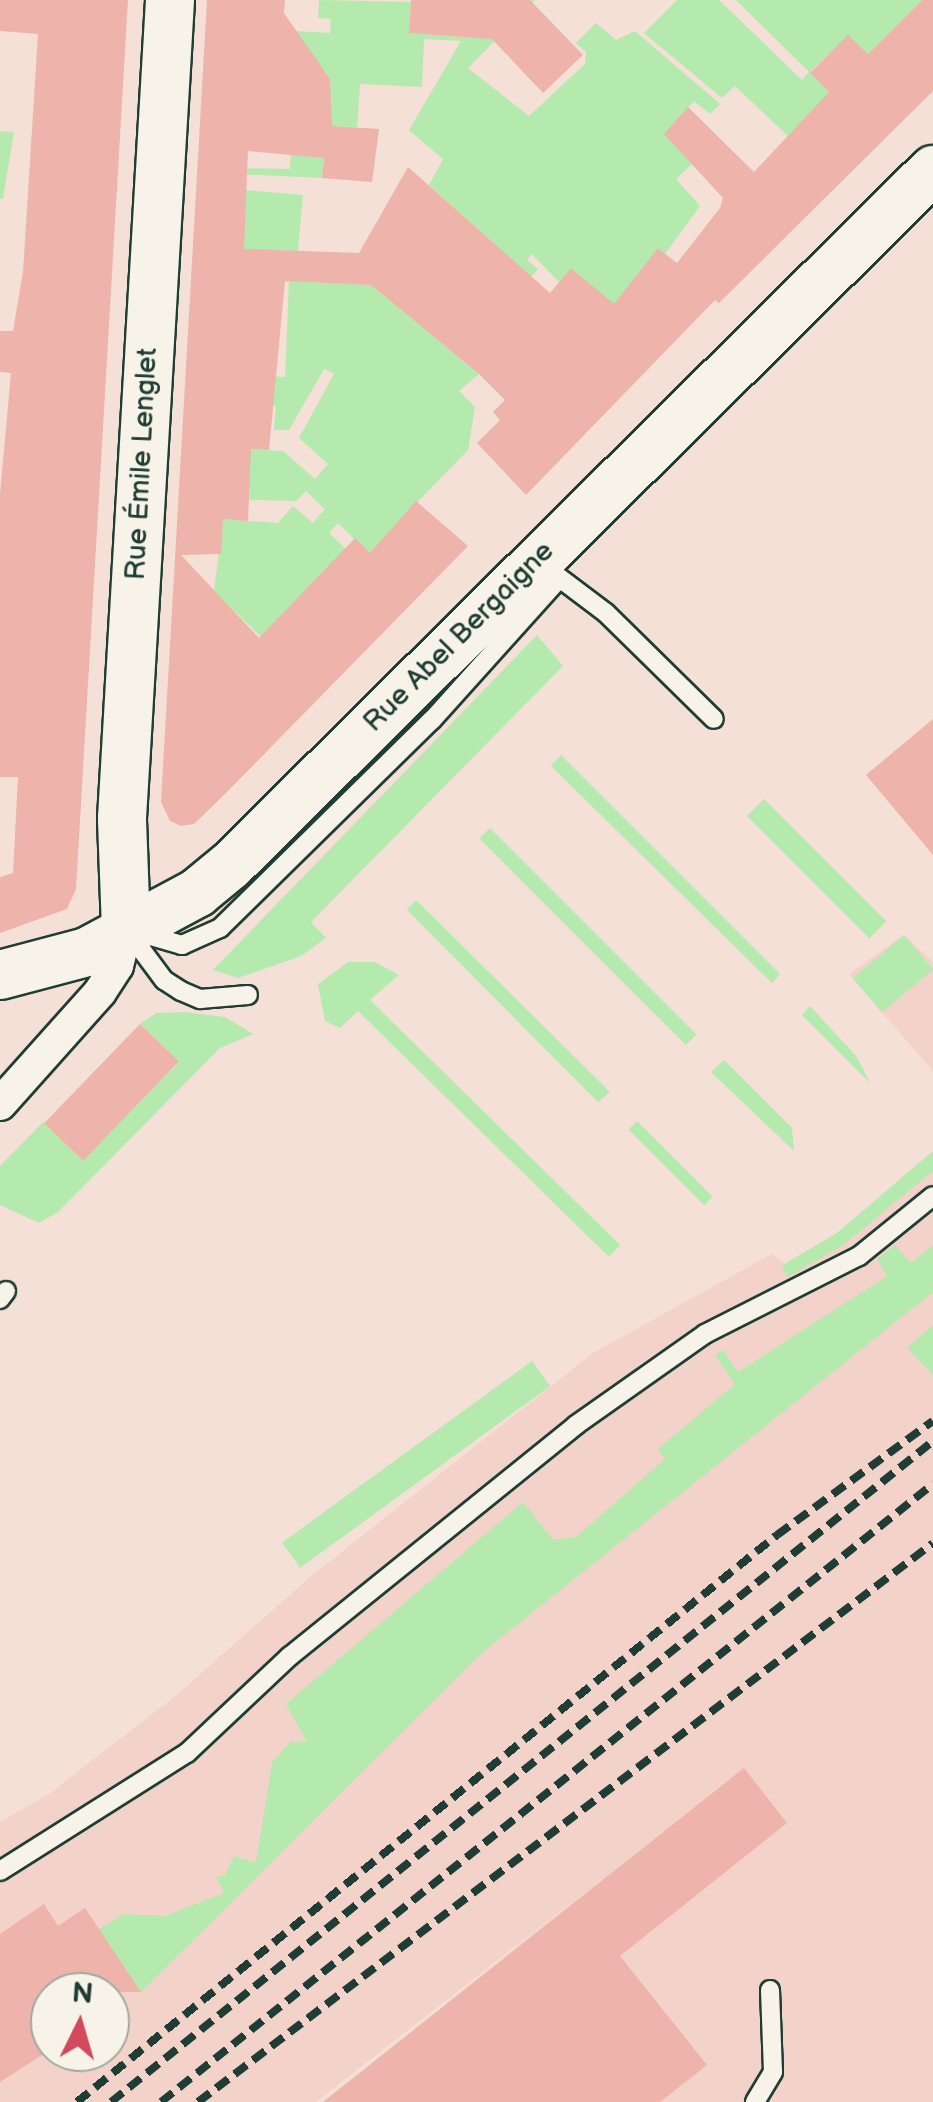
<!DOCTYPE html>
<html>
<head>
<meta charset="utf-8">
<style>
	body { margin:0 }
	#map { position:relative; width:933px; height:2102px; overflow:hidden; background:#f4e0d6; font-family:"Balsamiq Sans",sans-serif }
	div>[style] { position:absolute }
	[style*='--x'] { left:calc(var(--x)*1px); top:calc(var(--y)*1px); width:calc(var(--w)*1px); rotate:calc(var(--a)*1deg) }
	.built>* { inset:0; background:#f2d2c9 }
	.green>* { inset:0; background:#b4eaad; transform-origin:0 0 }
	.building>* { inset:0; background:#eeb3ab; transform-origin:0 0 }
	.roads { filter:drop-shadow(2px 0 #1f3d34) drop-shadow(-2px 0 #1f3d34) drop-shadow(0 2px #1f3d34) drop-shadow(0 -2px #1f3d34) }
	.lane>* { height:18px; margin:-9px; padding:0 9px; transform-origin:9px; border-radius:9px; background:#f7f3e8 }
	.street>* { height:32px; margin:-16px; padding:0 16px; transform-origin:16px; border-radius:16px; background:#f7f3e8 }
	.secondary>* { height:48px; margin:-24px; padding:0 24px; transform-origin:24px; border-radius:24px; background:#f7f3e8 }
	.rail>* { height:8px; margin-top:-4px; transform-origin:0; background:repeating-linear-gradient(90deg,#1f3d34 0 15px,transparent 0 23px) }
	span { translate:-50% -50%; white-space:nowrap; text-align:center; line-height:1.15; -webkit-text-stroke:10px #f7f3e8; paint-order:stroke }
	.street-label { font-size:28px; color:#1f3d34 }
	.north { position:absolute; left:30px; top:1972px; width:100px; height:100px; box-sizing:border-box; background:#f7f3e8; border:2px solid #a1aaa0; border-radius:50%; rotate:5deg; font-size:28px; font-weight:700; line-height:40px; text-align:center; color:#1f3d34 }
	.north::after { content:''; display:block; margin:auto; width:35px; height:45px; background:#d1495b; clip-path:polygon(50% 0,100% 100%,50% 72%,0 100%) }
</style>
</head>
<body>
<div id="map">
	<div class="built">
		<div style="clip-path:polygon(904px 935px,933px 962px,933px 1071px,849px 974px)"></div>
		<div style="clip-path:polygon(evenodd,933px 1151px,933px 2102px,323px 2102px,595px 1884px,316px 2102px,0 2102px,0 1822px,49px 1794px,178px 1694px,310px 1577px,593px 1353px,772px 1254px,787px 1266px,837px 1233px,933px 1151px,50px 1992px,110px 1992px,110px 2052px,50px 2052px,50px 1992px)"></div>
	</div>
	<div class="green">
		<div style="clip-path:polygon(319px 0,411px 2px,409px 33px,464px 37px,486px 0,535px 0,468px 68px,529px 116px,585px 64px,586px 52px,576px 43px,596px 23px,616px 40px,635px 31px,720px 104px,710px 114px,694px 101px,665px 134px,692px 164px,676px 179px,700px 206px,665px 254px,658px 248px,614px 305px,571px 268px,559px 282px,532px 254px,527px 260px,538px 269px,531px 277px,429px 185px,443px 159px,409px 130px,461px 41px,424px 39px,422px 87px,360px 84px,357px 127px,326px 126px,322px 178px,235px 174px,235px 168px,290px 169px,292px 125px,331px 81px,324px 70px,313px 69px,296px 31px,330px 33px,331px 19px,318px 18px)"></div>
		<div style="clip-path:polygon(677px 0,719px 0,802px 80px,809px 72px,736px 0,922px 0,868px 54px,848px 36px,810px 72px,829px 92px,789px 137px,735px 86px,722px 98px,644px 33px)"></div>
		<div style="clip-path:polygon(0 131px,14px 132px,3px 199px,0 199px)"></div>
		<div style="clip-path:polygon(246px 190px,303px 195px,295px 281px,371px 285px,479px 374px,459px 391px,475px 407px,468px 450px,397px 523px,380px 564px,338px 523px,329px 533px,349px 552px,270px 635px,260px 636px,214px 591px,223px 519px,278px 523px,293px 506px,313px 523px,325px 509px,306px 491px,296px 501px,250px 500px,245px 449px,283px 451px,315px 479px,328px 464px,299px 438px,334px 374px,324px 369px,289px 430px,274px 430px,276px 406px,258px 404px,258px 376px,285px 377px,289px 282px,242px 279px)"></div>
		<div style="clip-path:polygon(537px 635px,563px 666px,311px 922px,326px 938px,301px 956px,238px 978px,213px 970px)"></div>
		<div style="clip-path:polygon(561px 755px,780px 974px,772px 983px,551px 766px)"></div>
		<div style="left:764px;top:799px;width:173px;height:24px;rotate:45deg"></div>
		<div style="left:490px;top:828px;width:292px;height:15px;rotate:45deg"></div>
		<div style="clip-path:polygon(416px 900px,610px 1092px,598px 1102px,407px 910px)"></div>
		<div style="left:904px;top:935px;width:45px;height:67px;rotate:50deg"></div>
		<div style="clip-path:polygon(348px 962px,375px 962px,399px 975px,370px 1000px,620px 1245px,609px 1257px,358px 1011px,340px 1028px,325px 1021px,318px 984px)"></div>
		<div style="clip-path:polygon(810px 1006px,857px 1057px,870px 1083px,802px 1015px)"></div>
		<div style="clip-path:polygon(184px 1012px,225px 1017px,253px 1034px,220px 1048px,58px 1212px,39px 1223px,0 1205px,0 1166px,43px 1122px,82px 1160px,179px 1062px,140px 1024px,156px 1013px)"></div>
		<div style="clip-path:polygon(724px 1060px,792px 1128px,794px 1151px,711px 1072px)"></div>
		<div style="left:637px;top:1121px;width:107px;height:12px;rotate:45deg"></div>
		<div style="clip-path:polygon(933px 1151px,933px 1171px,843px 1245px,788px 1277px,781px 1266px,837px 1233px)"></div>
		<div style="clip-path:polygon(895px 1245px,911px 1263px,933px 1245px,933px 1292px,483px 1652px,141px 1992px,99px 1929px,124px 1914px,165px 1916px,224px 1893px,216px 1877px,225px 1875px,234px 1856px,256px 1863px,272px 1763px,291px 1741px,307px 1742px,286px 1704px,523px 1502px,553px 1540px,576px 1537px,665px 1459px,658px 1449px,735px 1384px,715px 1355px,723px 1350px,738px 1372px,887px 1276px,877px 1259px)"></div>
		<div style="clip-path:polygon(933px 1325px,933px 1375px,907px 1348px)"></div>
		<div style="left:532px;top:1361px;width:31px;height:309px;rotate:54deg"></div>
	</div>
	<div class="building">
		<div style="clip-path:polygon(0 0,128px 0,76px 889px,67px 909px,0 933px,0 877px,13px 873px,18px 777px,0 777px,0 494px,11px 373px,0 372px,0 331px,13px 331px,23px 272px,38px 34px,0 31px)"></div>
		<div style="clip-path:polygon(207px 0,285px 0,284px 13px,330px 79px,332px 126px,379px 129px,372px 182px,322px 178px,324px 158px,248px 151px,244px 249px,359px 253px,408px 167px,550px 293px,571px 268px,614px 304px,658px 248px,677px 263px,720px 208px,723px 198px,664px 134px,688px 107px,754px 172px,829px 92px,810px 73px,848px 35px,868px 54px,922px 0,933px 0,933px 91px,719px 303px,715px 300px,526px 495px,477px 443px,500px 420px,493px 412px,505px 400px,479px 374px,371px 285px,285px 281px,269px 450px,251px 449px,248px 521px,223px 519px,221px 554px,181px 555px,259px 638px,355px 538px,370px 553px,416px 501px,468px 546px,227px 792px,194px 824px,181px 826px,170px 821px,161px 802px)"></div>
		<div style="clip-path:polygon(411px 0,530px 0,583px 55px,543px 93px,492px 39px,409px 33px)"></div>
		<div style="clip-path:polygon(933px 719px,933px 855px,866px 775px)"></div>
		<div style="left:140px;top:1024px;width:54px;height:138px;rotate:44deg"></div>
		<div style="clip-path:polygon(744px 1768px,787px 1823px,620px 1956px,707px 2065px,660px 2102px,323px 2102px)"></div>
		<div style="clip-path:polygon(44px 1904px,58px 1926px,85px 1908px,141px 1992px,50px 1992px,50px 2050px,0 2082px,0 1934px)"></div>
	</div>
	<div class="roads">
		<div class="lane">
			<div style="--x:553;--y:573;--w:66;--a:37"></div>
			<div style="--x:606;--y:613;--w:151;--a:44.5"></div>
			<div style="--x:129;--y:933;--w:59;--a:53.3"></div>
			<div style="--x:164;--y:980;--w:20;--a:33"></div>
			<div style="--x:181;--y:991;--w:21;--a:23"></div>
			<div style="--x:200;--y:999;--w:48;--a:-4.8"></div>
			<div style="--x:141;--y:933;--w:43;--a:16.3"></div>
			<div style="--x:182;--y:945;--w:42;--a:-24.1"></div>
			<div style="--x:220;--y:928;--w:297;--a:-44.5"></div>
			<div style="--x:432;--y:720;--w:188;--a:-48"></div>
			<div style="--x:0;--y:1299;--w:10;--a:-53"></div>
			<div style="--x:0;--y:1871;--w:221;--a:-32.3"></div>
			<div style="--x:187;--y:1753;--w:141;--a:-43.3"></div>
			<div style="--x:290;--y:1656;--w:368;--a:-38.9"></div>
			<div style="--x:576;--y:1425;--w:158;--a:-35.2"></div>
			<div style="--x:705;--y:1334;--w:173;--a:-26.9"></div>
			<div style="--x:859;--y:1256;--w:95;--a:-39"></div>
			<div style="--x:755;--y:2102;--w:35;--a:-59"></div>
			<div style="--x:773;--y:2072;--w:82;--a:-92.1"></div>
		</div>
		<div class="street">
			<div style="--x:0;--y:1104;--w:150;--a:-48.2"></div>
			<div style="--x:100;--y:992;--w:31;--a:-57"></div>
			<div style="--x:117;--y:966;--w:38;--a:-76"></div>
		</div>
		<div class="secondary">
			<div style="--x:126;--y:929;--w:111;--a:-92.1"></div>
			<div style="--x:122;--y:818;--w:819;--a:-86.64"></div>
			<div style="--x:0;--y:975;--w:90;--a:-14.8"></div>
			<div style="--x:87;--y:952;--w:125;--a:-28.2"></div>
			<div style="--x:197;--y:893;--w:44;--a:-39.5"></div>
			<div style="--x:231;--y:865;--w:988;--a:-44.71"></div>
		</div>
	</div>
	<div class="rail">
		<div style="--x:77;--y:2102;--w:901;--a:-39.01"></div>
		<div style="--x:777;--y:1535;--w:193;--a:-36.2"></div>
		<div style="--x:111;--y:2102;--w:1055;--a:-38.8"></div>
		<div style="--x:161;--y:2102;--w:989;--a:-38.68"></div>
		<div style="--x:198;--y:2102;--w:923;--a:-37.25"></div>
	</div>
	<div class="street-label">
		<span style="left:142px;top:464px;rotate:-87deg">Rue Émile Lenglet</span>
		<span style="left:459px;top:637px;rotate:-45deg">Rue Abel Bergaigne</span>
	</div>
	<div class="north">N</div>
</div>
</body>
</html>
